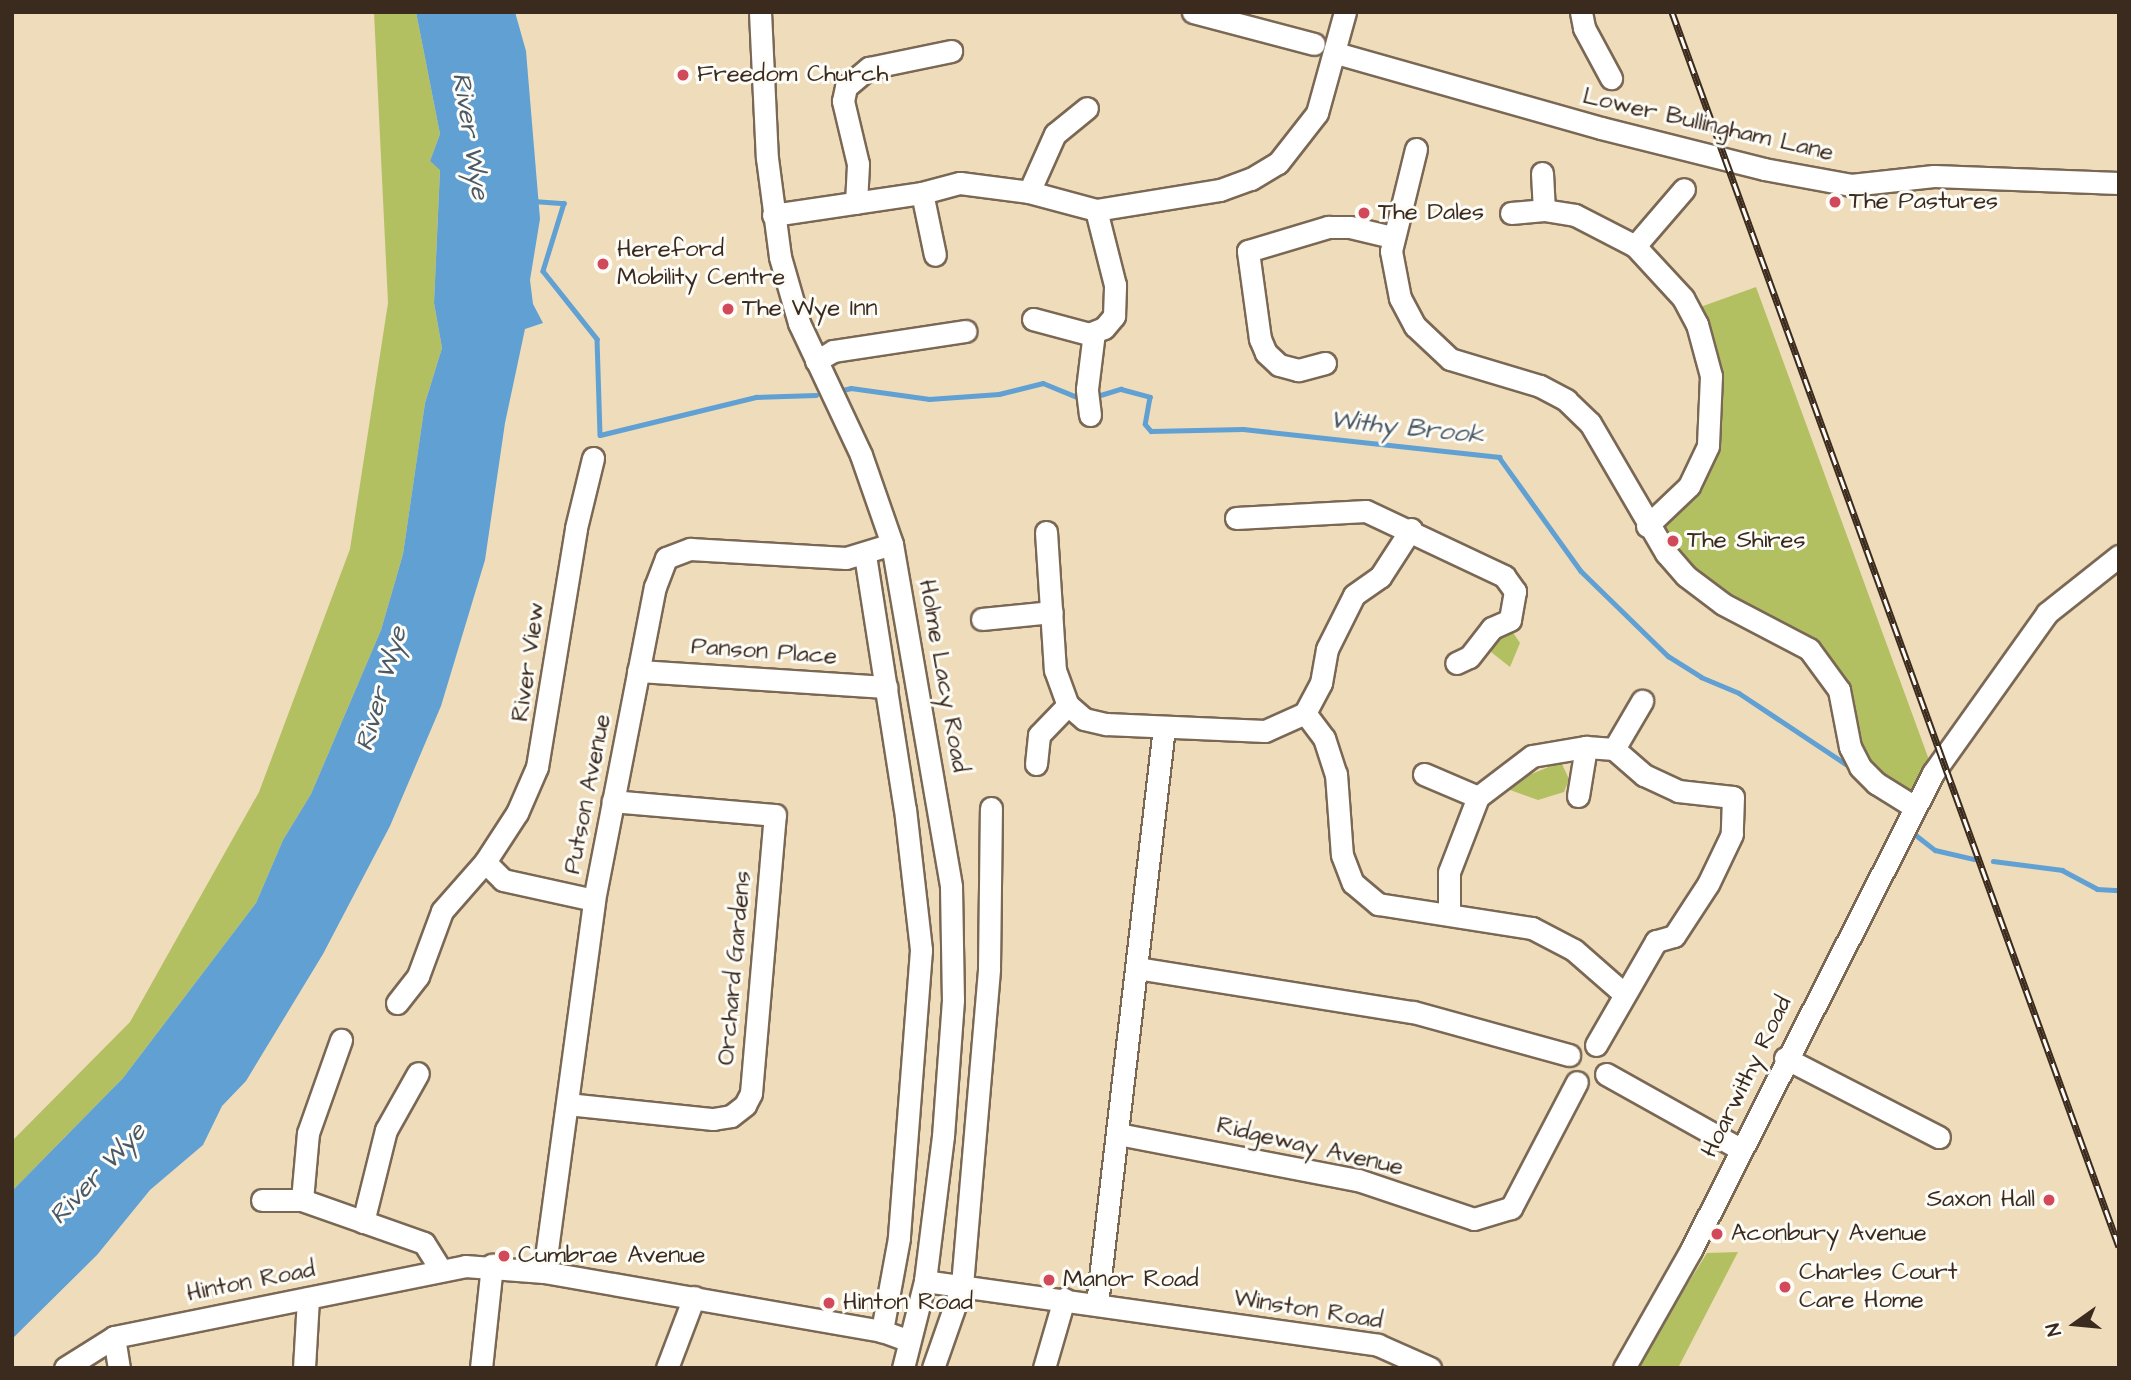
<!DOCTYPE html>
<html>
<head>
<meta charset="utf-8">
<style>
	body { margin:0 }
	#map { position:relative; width:2131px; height:1380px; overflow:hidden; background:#efdcba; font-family:"Architects Daughter",sans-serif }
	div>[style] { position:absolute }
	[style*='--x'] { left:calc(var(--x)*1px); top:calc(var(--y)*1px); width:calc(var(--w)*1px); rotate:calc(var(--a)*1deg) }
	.green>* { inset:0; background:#b2c062 }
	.water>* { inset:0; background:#61a0d3 }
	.stream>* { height:4.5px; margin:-2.25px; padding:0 2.25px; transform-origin:2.25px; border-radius:2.25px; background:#61a0d3 }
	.roads { filter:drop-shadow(2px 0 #7a6855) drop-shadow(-2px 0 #7a6855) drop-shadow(0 2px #7a6855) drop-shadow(0 -2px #7a6855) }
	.minor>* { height:21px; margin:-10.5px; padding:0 10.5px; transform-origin:10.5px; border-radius:10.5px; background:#fff }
	.rail>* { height:7px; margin-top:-3.5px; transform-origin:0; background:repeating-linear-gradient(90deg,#fdfcf7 0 13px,#3b2a1e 0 26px); box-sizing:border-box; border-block:2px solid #3b2a1e }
	.dots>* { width:19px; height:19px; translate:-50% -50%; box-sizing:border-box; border:4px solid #fdfcf7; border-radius:50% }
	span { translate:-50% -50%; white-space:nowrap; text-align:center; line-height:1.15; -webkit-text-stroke:6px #fdfcf7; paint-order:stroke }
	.poi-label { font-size:24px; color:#3b2a1e }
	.left { translate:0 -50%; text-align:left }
	.right { translate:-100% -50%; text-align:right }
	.street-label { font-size:24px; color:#3b2a1e }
	.water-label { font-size:26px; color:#4a5966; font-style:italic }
	.frame { position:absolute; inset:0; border:14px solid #3b2a1e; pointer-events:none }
	.north { position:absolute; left:2040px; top:1289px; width:70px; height:70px; -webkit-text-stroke:5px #fdfcf7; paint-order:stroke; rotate:255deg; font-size:19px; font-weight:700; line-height:28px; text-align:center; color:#3b2a1e }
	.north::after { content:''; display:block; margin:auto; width:24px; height:32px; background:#3b2a1e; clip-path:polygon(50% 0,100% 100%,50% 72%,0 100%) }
</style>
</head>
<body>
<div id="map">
	<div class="green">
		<div style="clip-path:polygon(374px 12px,416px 12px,440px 134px,430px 161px,440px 169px,434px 303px,442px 348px,425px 403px,403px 554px,381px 630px,311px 794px,283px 840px,256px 903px,123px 1078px,12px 1191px,12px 1141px,130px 1022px,259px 792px,350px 549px,388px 303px)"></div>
		<div style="clip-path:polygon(1756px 287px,1932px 768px,1913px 806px,1868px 770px,1828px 664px,1723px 604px,1647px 523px,1689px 483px,1712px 382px,1692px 310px)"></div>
		<div style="clip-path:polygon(1510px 628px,1520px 643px,1510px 667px,1491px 652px,1493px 637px)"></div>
		<div style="clip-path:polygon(1561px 762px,1569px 779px,1564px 792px,1538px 800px,1510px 790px,1524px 777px)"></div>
		<div style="clip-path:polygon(1738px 1252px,1678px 1368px,1635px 1368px,1707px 1253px)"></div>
	</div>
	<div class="water">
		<div style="clip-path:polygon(416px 12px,515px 12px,526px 51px,540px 219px,530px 280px,533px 304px,543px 323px,525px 329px,505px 423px,485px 560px,441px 706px,390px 826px,323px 954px,246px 1081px,222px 1106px,203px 1145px,150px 1190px,97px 1255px,12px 1339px,12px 1191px,123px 1078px,256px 903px,283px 840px,311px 794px,381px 630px,403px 554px,425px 403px,442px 348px,434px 303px,440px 170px,430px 161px,440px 134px)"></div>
	</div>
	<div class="stream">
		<div style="--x:533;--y:201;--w:31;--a:4"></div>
		<div style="--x:564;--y:203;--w:71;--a:107.2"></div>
		<div style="--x:543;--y:271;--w:87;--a:51.5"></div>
		<div style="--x:597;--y:339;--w:96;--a:88.2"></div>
		<div style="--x:600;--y:435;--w:161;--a:-13.7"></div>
		<div style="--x:756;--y:397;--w:60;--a:-1.9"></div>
		<div style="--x:839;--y:391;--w:12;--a:-14"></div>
		<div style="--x:851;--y:388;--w:79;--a:8"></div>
		<div style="--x:929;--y:399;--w:70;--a:-4.1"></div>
		<div style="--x:999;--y:394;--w:45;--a:-14"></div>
		<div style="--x:1043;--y:383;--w:42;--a:22.3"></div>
		<div style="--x:1094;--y:397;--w:28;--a:-17"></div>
		<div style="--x:1121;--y:389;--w:30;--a:15"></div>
		<div style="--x:1150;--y:397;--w:27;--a:100"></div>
		<div style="--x:1145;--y:424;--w:9;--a:49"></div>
		<div style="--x:1151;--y:431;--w:92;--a:-1.2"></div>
		<div style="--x:1243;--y:429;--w:258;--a:6.2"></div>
		<div style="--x:1499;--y:457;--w:140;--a:54.3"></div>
		<div style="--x:1581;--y:571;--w:122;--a:44.3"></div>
		<div style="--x:1668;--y:656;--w:39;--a:32"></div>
		<div style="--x:1701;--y:677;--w:41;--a:22.8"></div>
		<div style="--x:1739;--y:693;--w:128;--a:33.6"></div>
		<div style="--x:1912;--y:832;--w:29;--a:38"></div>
		<div style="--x:1935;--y:850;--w:40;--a:13"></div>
		<div style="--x:1993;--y:861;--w:70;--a:7.4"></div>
		<div style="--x:2062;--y:870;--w:40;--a:28"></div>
		<div style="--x:2097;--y:889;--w:22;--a:3"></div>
	</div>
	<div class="roads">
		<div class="minor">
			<div style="--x:760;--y:12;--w:146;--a:87.3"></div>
			<div style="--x:767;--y:158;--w:100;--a:82.5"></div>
			<div style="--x:780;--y:257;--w:69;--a:73.9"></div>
			<div style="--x:799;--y:323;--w:146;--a:64.8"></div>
			<div style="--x:861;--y:455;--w:94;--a:70.8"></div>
			<div style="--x:892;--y:544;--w:348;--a:80.2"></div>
			<div style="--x:951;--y:887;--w:113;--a:89"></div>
			<div style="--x:953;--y:1000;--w:136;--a:94.2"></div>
			<div style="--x:943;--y:1136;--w:146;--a:97.1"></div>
			<div style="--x:925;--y:1281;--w:90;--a:104.2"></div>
			<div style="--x:1193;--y:12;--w:125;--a:14.8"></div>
			<div style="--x:1581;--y:12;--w:16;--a:79"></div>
			<div style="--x:1584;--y:28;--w:57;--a:61.6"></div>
			<div style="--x:1336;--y:53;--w:275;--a:15.8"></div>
			<div style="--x:1601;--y:128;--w:168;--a:14.1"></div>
			<div style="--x:1764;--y:169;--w:88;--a:10.4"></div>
			<div style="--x:1851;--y:185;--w:83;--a:-6.2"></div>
			<div style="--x:1934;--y:176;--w:185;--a:2.2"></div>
			<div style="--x:1416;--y:149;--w:105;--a:103.8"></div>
			<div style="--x:1391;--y:251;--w:48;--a:79.2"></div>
			<div style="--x:1400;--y:298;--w:32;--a:62"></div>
			<div style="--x:1415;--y:326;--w:48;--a:43.3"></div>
			<div style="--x:1450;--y:359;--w:94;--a:16.7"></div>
			<div style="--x:1540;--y:386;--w:30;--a:28"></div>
			<div style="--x:1566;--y:400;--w:33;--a:44"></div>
			<div style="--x:1590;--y:423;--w:151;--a:59.7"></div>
			<div style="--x:1666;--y:553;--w:30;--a:49"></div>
			<div style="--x:1686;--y:576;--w:46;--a:37.1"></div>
			<div style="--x:1723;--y:604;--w:97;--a:27.6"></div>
			<div style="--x:1809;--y:649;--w:51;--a:53.8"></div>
			<div style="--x:1839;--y:690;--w:58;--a:79.1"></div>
			<div style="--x:1850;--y:747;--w:22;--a:63"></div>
			<div style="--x:1860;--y:767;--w:23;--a:45"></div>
			<div style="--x:1876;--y:783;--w:44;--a:31.9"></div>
			<div style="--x:1542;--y:173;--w:37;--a:87"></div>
			<div style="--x:1029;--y:192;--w:64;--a:-65.9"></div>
			<div style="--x:1055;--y:134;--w:41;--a:-39.1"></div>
			<div style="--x:922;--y:193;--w:63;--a:78.2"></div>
			<div style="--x:856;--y:203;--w:39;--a:-87"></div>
			<div style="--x:858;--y:164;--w:65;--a:-103.4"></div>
			<div style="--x:843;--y:101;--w:14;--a:-78"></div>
			<div style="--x:846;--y:87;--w:30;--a:-40"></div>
			<div style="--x:869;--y:68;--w:84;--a:-11.7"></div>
			<div style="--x:1511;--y:213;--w:33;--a:-5"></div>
			<div style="--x:1544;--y:210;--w:31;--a:9"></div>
			<div style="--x:1575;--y:215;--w:68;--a:27.3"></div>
			<div style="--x:1635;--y:246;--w:71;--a:47.3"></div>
			<div style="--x:1683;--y:298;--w:30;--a:62"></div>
			<div style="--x:1697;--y:324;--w:54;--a:74.9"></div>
			<div style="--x:1711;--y:376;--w:70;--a:92.5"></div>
			<div style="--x:1708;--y:446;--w:44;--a:115.4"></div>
			<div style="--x:1689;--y:486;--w:58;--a:136.4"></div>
			<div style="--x:773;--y:215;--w:151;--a:-8.4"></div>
			<div style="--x:922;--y:193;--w:39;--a:-15"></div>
			<div style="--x:960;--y:183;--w:70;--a:7.4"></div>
			<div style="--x:1029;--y:192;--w:69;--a:15"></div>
			<div style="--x:1096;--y:210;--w:126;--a:-9.2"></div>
			<div style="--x:1220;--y:190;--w:33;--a:-20"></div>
			<div style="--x:1251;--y:179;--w:31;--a:-31"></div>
			<div style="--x:1278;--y:163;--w:63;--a:-52"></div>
			<div style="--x:1317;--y:113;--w:105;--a:-74.5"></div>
			<div style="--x:1635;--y:246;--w:75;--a:-49.3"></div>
			<div style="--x:1033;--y:319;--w:58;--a:15"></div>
			<div style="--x:1089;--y:334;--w:16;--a:-22"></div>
			<div style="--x:1104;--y:328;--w:16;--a:-50"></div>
			<div style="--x:1114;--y:316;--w:31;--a:-88"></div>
			<div style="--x:1115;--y:285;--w:77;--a:-104.2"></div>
			<div style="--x:816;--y:361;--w:20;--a:-30"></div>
			<div style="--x:833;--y:351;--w:134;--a:-8.6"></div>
			<div style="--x:1325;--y:363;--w:28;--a:165"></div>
			<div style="--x:1298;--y:370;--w:20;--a:-165"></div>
			<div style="--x:1279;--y:365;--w:18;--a:-137"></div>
			<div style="--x:1266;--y:353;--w:15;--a:-113"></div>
			<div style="--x:1260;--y:339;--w:89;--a:-97.8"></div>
			<div style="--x:1248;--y:251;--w:84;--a:-16.7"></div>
			<div style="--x:1328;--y:227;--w:22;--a:0"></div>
			<div style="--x:1350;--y:227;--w:43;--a:13.4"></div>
			<div style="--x:1090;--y:415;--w:26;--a:-97"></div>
			<div style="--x:1087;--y:389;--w:57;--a:-83"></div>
			<div style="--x:1236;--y:518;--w:130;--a:-3.1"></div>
			<div style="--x:1366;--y:511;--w:153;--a:25.2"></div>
			<div style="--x:1504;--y:576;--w:19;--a:54"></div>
			<div style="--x:1515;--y:591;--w:29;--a:100"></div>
			<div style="--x:1510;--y:620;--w:20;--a:156"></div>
			<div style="--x:1492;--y:628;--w:37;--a:128"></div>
			<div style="--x:1469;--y:657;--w:14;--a:155"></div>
			<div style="--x:1046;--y:532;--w:138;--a:86.3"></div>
			<div style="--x:1055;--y:670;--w:37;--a:70"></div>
			<div style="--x:1068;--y:705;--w:21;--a:41"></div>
			<div style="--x:1084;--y:719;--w:23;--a:13"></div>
			<div style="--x:1106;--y:724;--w:159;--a:2.5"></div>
			<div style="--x:1265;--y:731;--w:44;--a:-24.2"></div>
			<div style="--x:1305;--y:713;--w:34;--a:-62"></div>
			<div style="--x:1321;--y:683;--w:35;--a:-80"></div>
			<div style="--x:1327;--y:649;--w:60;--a:-63.4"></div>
			<div style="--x:1354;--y:595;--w:32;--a:-35"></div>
			<div style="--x:1380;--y:577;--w:57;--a:-57.1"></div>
			<div style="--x:865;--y:555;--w:257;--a:81.1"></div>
			<div style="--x:905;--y:809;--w:142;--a:83.5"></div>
			<div style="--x:921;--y:950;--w:289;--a:94.4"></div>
			<div style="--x:899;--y:1238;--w:95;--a:100.4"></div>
			<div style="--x:982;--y:619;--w:70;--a:-5.7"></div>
			<div style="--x:638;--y:671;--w:249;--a:3.7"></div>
			<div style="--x:1305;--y:713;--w:31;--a:53"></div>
			<div style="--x:1324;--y:738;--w:38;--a:72"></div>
			<div style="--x:1336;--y:774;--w:81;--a:85.8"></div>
			<div style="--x:1342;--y:855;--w:30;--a:69"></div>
			<div style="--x:1353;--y:883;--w:33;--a:40"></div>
			<div style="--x:1378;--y:904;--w:156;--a:8.9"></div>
			<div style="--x:1532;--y:928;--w:47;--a:27.6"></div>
			<div style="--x:1574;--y:950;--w:64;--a:41.2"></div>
			<div style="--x:1614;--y:749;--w:56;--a:-59.7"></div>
			<div style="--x:1036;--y:764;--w:29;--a:-84"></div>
			<div style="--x:1039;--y:735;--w:42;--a:-46"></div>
			<div style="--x:1424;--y:774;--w:59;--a:23.1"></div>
			<div style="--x:1578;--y:796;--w:50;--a:-80.7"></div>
			<div style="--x:485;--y:862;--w:25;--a:45"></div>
			<div style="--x:503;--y:880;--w:93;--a:12.4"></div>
			<div style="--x:1449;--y:914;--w:42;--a:-90"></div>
			<div style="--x:1449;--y:872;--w:80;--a:-68.9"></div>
			<div style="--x:1478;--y:797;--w:68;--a:-37.2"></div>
			<div style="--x:1532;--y:756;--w:55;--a:-9.5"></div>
			<div style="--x:1586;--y:747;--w:28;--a:4"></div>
			<div style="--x:1614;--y:749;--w:40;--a:41"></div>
			<div style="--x:1644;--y:775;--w:38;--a:25"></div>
			<div style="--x:1678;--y:791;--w:55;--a:6.2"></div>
			<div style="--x:1733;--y:797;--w:37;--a:92"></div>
			<div style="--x:1732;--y:834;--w:55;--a:115.6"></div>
			<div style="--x:1708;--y:884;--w:62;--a:123.2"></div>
			<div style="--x:1674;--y:936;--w:19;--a:164"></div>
			<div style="--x:1656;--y:941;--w:120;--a:120"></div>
			<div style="--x:1137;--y:968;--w:279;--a:9.1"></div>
			<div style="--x:1413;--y:1012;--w:162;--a:15.4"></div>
			<div style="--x:397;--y:1003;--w:34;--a:-52"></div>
			<div style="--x:418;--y:976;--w:69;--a:-69.7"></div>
			<div style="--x:442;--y:911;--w:65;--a:-48.7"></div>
			<div style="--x:485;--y:862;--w:59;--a:-56.9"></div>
			<div style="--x:517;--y:813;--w:50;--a:-66.5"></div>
			<div style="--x:537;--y:767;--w:242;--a:-80.7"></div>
			<div style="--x:576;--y:528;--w:72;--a:-76.3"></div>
			<div style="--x:1785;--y:1058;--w:173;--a:27.2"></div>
			<div style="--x:1606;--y:1074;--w:154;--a:29.2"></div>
			<div style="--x:567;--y:1104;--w:147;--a:5.9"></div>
			<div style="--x:713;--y:1119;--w:18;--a:-9"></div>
			<div style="--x:731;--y:1116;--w:18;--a:-38"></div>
			<div style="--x:745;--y:1105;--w:13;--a:-63"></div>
			<div style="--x:751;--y:1093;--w:279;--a:-85.1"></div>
			<div style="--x:775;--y:815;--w:163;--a:-175.1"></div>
			<div style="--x:1118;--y:1134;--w:244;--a:10.9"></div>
			<div style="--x:1358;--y:1180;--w:122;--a:18.6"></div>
			<div style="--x:1474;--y:1219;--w:39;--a:-17"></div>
			<div style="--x:1511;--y:1208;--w:142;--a:-62.4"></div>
			<div style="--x:262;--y:1200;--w:40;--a:0"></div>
			<div style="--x:302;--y:1200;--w:129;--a:19.4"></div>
			<div style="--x:424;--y:1243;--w:31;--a:58"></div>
			<div style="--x:302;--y:1200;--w:67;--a:-84.9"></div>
			<div style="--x:308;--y:1133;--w:99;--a:-70.5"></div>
			<div style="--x:363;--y:1222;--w:95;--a:-76"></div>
			<div style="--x:386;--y:1130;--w:65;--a:-60.7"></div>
			<div style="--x:544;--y:1272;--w:375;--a:-82.3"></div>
			<div style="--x:594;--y:900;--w:319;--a:-79"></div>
			<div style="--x:655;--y:587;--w:31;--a:-69"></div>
			<div style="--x:666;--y:558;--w:26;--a:-21"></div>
			<div style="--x:690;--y:549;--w:156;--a:3.3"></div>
			<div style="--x:846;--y:558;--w:48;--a:-16.9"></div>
			<div style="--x:925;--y:1281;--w:457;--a:8"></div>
			<div style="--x:1378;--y:1345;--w:57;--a:23.9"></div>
			<div style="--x:1097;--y:1304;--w:580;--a:-83.37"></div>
			<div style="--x:114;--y:1337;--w:31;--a:81"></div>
			<div style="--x:65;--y:1368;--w:58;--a:-32.3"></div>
			<div style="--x:114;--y:1337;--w:358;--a:-11.4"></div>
			<div style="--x:465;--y:1266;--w:79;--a:4.3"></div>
			<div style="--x:544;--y:1272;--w:343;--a:9.9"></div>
			<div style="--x:882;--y:1331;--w:29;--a:20"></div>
			<div style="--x:304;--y:1368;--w:70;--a:-86.7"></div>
			<div style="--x:481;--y:1368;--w:104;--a:-83.9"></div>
			<div style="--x:667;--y:1368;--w:76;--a:-69.2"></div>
			<div style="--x:933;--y:1368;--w:88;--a:-70.7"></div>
			<div style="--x:962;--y:1285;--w:318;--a:-85.1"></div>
			<div style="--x:989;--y:968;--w:160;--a:-89.3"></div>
			<div style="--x:1044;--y:1368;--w:72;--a:-73.8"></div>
			<div style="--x:1624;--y:1368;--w:136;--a:-60.4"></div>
			<div style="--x:1691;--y:1250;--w:535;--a:-63.1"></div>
			<div style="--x:1933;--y:773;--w:196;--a:-54.5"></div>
			<div style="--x:2047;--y:613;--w:92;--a:-38.4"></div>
		</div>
	</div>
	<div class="rail">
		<div style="--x:1672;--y:12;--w:1313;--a:70.1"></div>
	</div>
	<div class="dots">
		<div style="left:683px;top:75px;background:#d1495b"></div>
		<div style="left:1835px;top:202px;background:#d1495b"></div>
		<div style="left:1364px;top:213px;background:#d1495b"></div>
		<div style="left:603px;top:264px;background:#d1495b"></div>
		<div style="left:728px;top:309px;background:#d1495b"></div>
		<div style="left:1673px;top:541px;background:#d1495b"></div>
		<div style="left:2049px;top:1200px;background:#d1495b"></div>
		<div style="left:1717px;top:1234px;background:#d1495b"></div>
		<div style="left:504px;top:1256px;background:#d1495b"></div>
		<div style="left:1049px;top:1280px;background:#d1495b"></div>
		<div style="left:1785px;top:1287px;background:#d1495b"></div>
		<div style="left:829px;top:1303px;background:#d1495b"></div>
	</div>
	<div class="poi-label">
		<span class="left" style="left:697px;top:75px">Freedom Church</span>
		<span class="left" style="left:1849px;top:202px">The Pastures</span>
		<span class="left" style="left:1378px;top:213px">The Dales</span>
		<span class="left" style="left:617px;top:264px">Hereford<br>Mobility Centre</span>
		<span class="left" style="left:742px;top:309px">The Wye Inn</span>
		<span class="left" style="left:1687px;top:541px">The Shires</span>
		<span class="right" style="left:2035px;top:1200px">Saxon Hall</span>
		<span class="left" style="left:1731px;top:1234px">Aconbury Avenue</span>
		<span class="left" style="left:518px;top:1256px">Cumbrae Avenue</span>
		<span class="left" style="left:1799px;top:1287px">Charles Court<br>Care Home</span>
		<span class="left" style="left:1063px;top:1280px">Manor Road</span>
		<span class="left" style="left:843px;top:1303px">Hinton Road</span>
	</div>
	<div class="street-label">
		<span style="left:1708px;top:125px;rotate:13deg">Lower Bullingham Lane</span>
		<span style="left:764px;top:652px;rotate:4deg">Panson Place</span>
		<span style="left:529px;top:662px;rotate:-82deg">River View</span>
		<span style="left:943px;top:676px;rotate:80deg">Holme Lacy Road</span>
		<span style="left:588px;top:794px;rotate:-79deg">Putson Avenue</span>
		<span style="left:735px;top:968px;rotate:-85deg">Orchard Gardens</span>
		<span style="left:1747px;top:1077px;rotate:-64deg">Hoarwithy Road</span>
		<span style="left:1310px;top:1147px;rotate:13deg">Ridgeway Avenue</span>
		<span style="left:251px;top:1282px;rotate:-11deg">Hinton Road</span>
		<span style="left:1308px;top:1310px;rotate:9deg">Winston Road</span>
	</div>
	<div class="water-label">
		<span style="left:470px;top:136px;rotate:81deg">River Wye</span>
		<span style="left:1407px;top:428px;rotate:6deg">Withy Brook</span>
		<span style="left:382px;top:689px;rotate:-74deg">River Wye</span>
		<span style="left:98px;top:1174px;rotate:-47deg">River Wye</span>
	</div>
	<div class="frame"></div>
	<div class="north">N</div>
</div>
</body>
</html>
